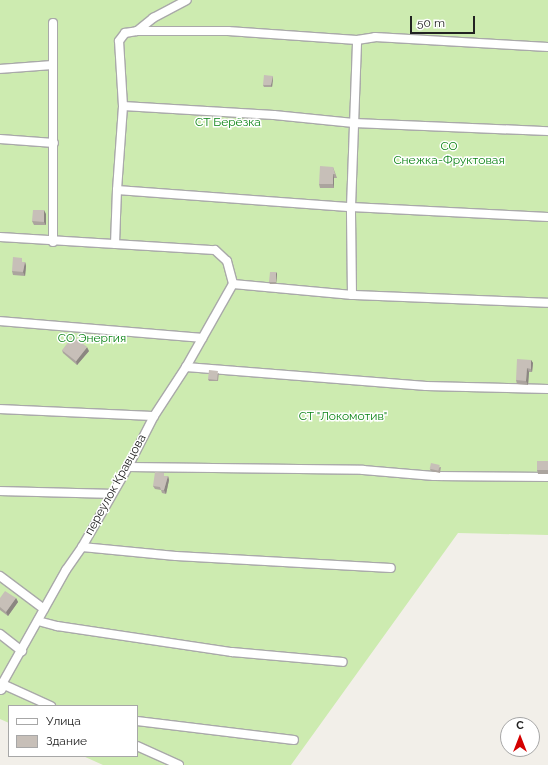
<!DOCTYPE html>
<html>
<head>
<meta charset="utf-8">
<style>
	body { margin:0 }
	#map { position:relative; width:548px; height:765px; overflow:hidden; background:#f2efe9; font-family:Raleway,sans-serif }
	div>[style] { position:absolute }
	[style*='--x'] { left:calc(var(--x)*1px); top:calc(var(--y)*1px); width:calc(var(--w)*1px); rotate:calc(var(--a)*1deg) }
	.grass>* { inset:0; background:#cdebb0 }
	.roads { filter:drop-shadow(1px 0 #a9a9a9) drop-shadow(-1px 0 #a9a9a9) drop-shadow(0 1px #a9a9a9) drop-shadow(0 -1px #a9a9a9) }
	.minor>* { height:8px; margin:-4px; padding:0 4px; transform-origin:4px; border-radius:4px; background:#fff }
	.tertiary>* { height:11px; margin:-5.5px; padding:0 5.5px; transform-origin:5.5px; border-radius:5.5px; background:#fff }
	.wall>* { inset:0; background:#aba49e }
	.shaded-wall>* { inset:0; background:#8b8681 }
	.building>* { inset:0; background:#c7bfb8; transform-origin:0 0 }
	span { translate:-50% -50%; white-space:nowrap; text-align:center; line-height:1.15; -webkit-text-stroke:3px #fff; paint-order:stroke }
	.park-label { font-size:12px; color:#0c8416 }
	.street-label { font-size:12px; color:#222 }
	.legend { position:absolute; left:8px; top:705px; width:130px; height:52px; box-sizing:border-box; background:#fff; border:1px solid #a7a7a7; margin:0; padding:5px 7px; list-style:none; font-size:12px; color:#222 }
	.legend li { display:flex; align-items:center; gap:8px; height:20px }
	.legend b { width:20px; border:1px solid #a7a7a7 }
	.north { position:absolute; left:500px; top:717px; width:40px; height:40px; box-sizing:border-box; background:#fff; border:1px solid #a7a7a7; border-radius:50%; rotate:0deg; font-size:11px; font-weight:700; line-height:16px; text-align:center; color:#222 }
	.north::after { content:''; display:block; margin:auto; width:14px; height:18px; background:#d40000; clip-path:polygon(50% 0,100% 100%,50% 72%,0 100%) }
	.scale { position:absolute; left:410px; top:16px; width:65px; height:18px; box-sizing:border-box; border:2px solid #222; border-top:0; padding-left:5px; font-size:12px; line-height:14px; white-space:nowrap; color:#222; -webkit-text-stroke:3px #fff; paint-order:stroke }
</style>
</head>
<body>
<div id="map">
	<div class="grass">
		<div style="clip-path:polygon(0 0,548px 0,548px 535px,458px 533px,291px 765px,103px 765px,83px 756px,137px 756px,137px 706px,9px 706px,9px 723px,0 719px)"></div>
	</div>
	<div class="roads">
		<div class="minor">
			<div style="--x:53;--y:23;--w:219;--a:90"></div>
			<div style="--x:137;--y:31;--w:21;--a:-39"></div>
			<div style="--x:153;--y:18;--w:38;--a:-28"></div>
			<div style="--x:0;--y:69;--w:52;--a:-4.4"></div>
			<div style="--x:123;--y:106;--w:151;--a:3.4"></div>
			<div style="--x:274;--y:115;--w:80;--a:5.7"></div>
			<div style="--x:354;--y:123;--w:194;--a:2.4"></div>
			<div style="--x:0;--y:139;--w:54;--a:4.2"></div>
			<div style="--x:117;--y:190;--w:235;--a:4.2"></div>
			<div style="--x:351;--y:207;--w:197;--a:2.9"></div>
			<div style="--x:0;--y:237;--w:215;--a:3.5"></div>
			<div style="--x:215;--y:250;--w:16;--a:43"></div>
			<div style="--x:227;--y:261;--w:24;--a:75"></div>
			<div style="--x:115;--y:244;--w:54;--a:-87.9"></div>
			<div style="--x:117;--y:190;--w:84;--a:-85.9"></div>
			<div style="--x:123;--y:106;--w:65;--a:-93.5"></div>
			<div style="--x:119;--y:41;--w:10;--a:-53"></div>
			<div style="--x:125;--y:33;--w:12;--a:-9"></div>
			<div style="--x:137;--y:31;--w:91;--a:0"></div>
			<div style="--x:228;--y:31;--w:129;--a:4"></div>
			<div style="--x:357;--y:40;--w:18;--a:-9"></div>
			<div style="--x:375;--y:37;--w:173;--a:3.3"></div>
			<div style="--x:233;--y:284;--w:120;--a:5.3"></div>
			<div style="--x:352;--y:295;--w:196;--a:2.3"></div>
			<div style="--x:352;--y:295;--w:88;--a:-90.7"></div>
			<div style="--x:351;--y:207;--w:167;--a:-87.9"></div>
			<div style="--x:0;--y:321;--w:203;--a:4.8"></div>
			<div style="--x:186;--y:367;--w:241;--a:4.5"></div>
			<div style="--x:426;--y:386;--w:122;--a:1.4"></div>
			<div style="--x:0;--y:409;--w:154;--a:2.6"></div>
			<div style="--x:128;--y:467;--w:235;--a:0.7"></div>
			<div style="--x:363;--y:470;--w:71;--a:4.8"></div>
			<div style="--x:434;--y:476;--w:114;--a:0.5"></div>
			<div style="--x:0;--y:491;--w:111;--a:1.5"></div>
			<div style="--x:82;--y:547;--w:94;--a:5.5"></div>
			<div style="--x:176;--y:556;--w:215;--a:3.2"></div>
			<div style="--x:0;--y:576;--w:55;--a:36.9"></div>
			<div style="--x:38;--y:621;--w:20;--a:15"></div>
			<div style="--x:57;--y:626;--w:177;--a:8.5"></div>
			<div style="--x:232;--y:652;--w:111;--a:5.1"></div>
			<div style="--x:0;--y:634;--w:28;--a:38"></div>
			<div style="--x:0;--y:683;--w:56;--a:24.3"></div>
			<div style="--x:2;--y:684;--w:131;--a:-60.7"></div>
			<div style="--x:66;--y:570;--w:28;--a:-55"></div>
			<div style="--x:82;--y:547;--w:92;--a:-60.1"></div>
			<div style="--x:128;--y:467;--w:57;--a:-63"></div>
			<div style="--x:154;--y:416;--w:59;--a:-56.9"></div>
			<div style="--x:186;--y:367;--w:95;--a:-60.5"></div>
			<div style="--x:137;--y:721;--w:158;--a:6.9"></div>
			<div style="--x:137;--y:746;--w:46;--a:24.3"></div>
		</div>
		<div class="tertiary">
			<div style="--x:0;--y:688;--w:4;--a:-63"></div>
		</div>
	</div>
	<div class="wall">
		<div style="clip-path:polygon(273px 76px,273px 78px,272px 87px,264px 87px,263px 85px)"></div>
		<div style="clip-path:polygon(333px 167px,337px 178px,334px 178px,334px 188px,320px 188px,319px 184px)"></div>
		<div style="clip-path:polygon(46px 214px,46px 225px,34px 225px,32px 221px)"></div>
		<div style="clip-path:polygon(24px 262px,25px 262px,26px 266px,25px 276px,13px 275px,12px 271px)"></div>
		<div style="clip-path:polygon(276px 272px,277px 274px,276px 284px,270px 284px,269px 282px)"></div>
		<div style="clip-path:polygon(62px 350px,89px 351px,77px 365px,63px 353px)"></div>
		<div style="clip-path:polygon(531px 360px,533px 363px,532px 372px,529px 372px,528px 385px,517px 384px,516px 380px)"></div>
		<div style="clip-path:polygon(219px 373px,218px 381px,209px 381px,208px 379px)"></div>
		<div style="clip-path:polygon(548px 461px,548px 474px,538px 474px,537px 470px)"></div>
		<div style="clip-path:polygon(441px 467px,440px 473px,431px 471px,430px 469px)"></div>
		<div style="clip-path:polygon(165px 476px,168px 476px,169px 480px,166px 494px,162px 493px,161px 490px,155px 489px,153px 486px)"></div>
		<div style="clip-path:polygon(0 598px,16px 598px,18px 602px,8px 616px,0 610px)"></div>
	</div>
	<div class="shaded-wall">
		<div style="clip-path:polygon(273px 76px,273px 78px,272px 87px,271px 85px)"></div>
		<div style="clip-path:polygon(333px 174px,334px 178px,334px 188px,333px 184px)"></div>
		<div style="clip-path:polygon(44px 210px,46px 214px,46px 225px,44px 222px)"></div>
		<div style="clip-path:polygon(25px 262px,26px 266px,25px 276px,23px 272px)"></div>
		<div style="clip-path:polygon(276px 272px,277px 274px,276px 284px)"></div>
		<div style="clip-path:polygon(87px 347px,89px 351px,77px 365px,76px 361px)"></div>
		<div style="clip-path:polygon(531px 360px,533px 363px,532px 372px,531px 369px)"></div>
		<div style="clip-path:polygon(527px 368px,529px 372px,528px 385px,526px 381px)"></div>
		<div style="clip-path:polygon(168px 476px,169px 480px,166px 494px,164px 490px)"></div>
		<div style="clip-path:polygon(16px 598px,18px 602px,8px 616px,6px 612px)"></div>
	</div>
	<div class="building">
		<div style="clip-path:polygon(264px 75px,273px 76px,271px 85px,263px 85px)"></div>
		<div style="clip-path:polygon(320px 166px,333px 167px,335px 174px,333px 174px,333px 184px,319px 184px)"></div>
		<div style="clip-path:polygon(33px 210px,44px 210px,44px 222px,32px 221px)"></div>
		<div style="clip-path:polygon(13px 257px,22px 258px,22px 262px,25px 262px,23px 272px,12px 271px)"></div>
		<div style="clip-path:polygon(270px 272px,276px 272px,276px 282px,269px 282px)"></div>
		<div style="left:73px;top:336px;width:18px;height:18px;rotate:38deg"></div>
		<div style="clip-path:polygon(517px 359px,531px 360px,531px 369px,527px 368px,526px 381px,516px 380px)"></div>
		<div style="left:209px;top:370px;width:9px;height:9px;rotate:6deg"></div>
		<div style="left:537px;top:461px;width:11px;height:9px"></div>
		<div style="left:431px;top:463px;width:9px;height:6px;rotate:13deg"></div>
		<div style="clip-path:polygon(155px 472px,164px 473px,164px 476px,168px 476px,164px 490px,161px 490px,160px 487px,153px 486px)"></div>
		<div style="clip-path:polygon(5px 591px,16px 598px,6px 612px,0 607px,0 598px)"></div>
	</div>
	<div class="park-label">
		<span style="left:228px;top:123px">СТ Берёзка</span>
		<span style="left:449px;top:154px">СО<br>Снежка-Фруктовая</span>
		<span style="left:92px;top:339px">СО Энергия</span>
		<span style="left:343px;top:417px">СТ "Локомотив"</span>
	</div>
	<div class="street-label">
		<span style="left:116px;top:485px;rotate:-61deg">переулок Кравцова</span>
	</div>
	<ul class="legend">
	<li><b style="height:5px;background:#fff"></b>Улица</li>
	<li><b style="height:11px;background:#c7bfb8"></b>Здание</li>
	</ul>
	<div class="north">С</div>
	<div class="scale">50 m</div>
</div>
</body>
</html>
